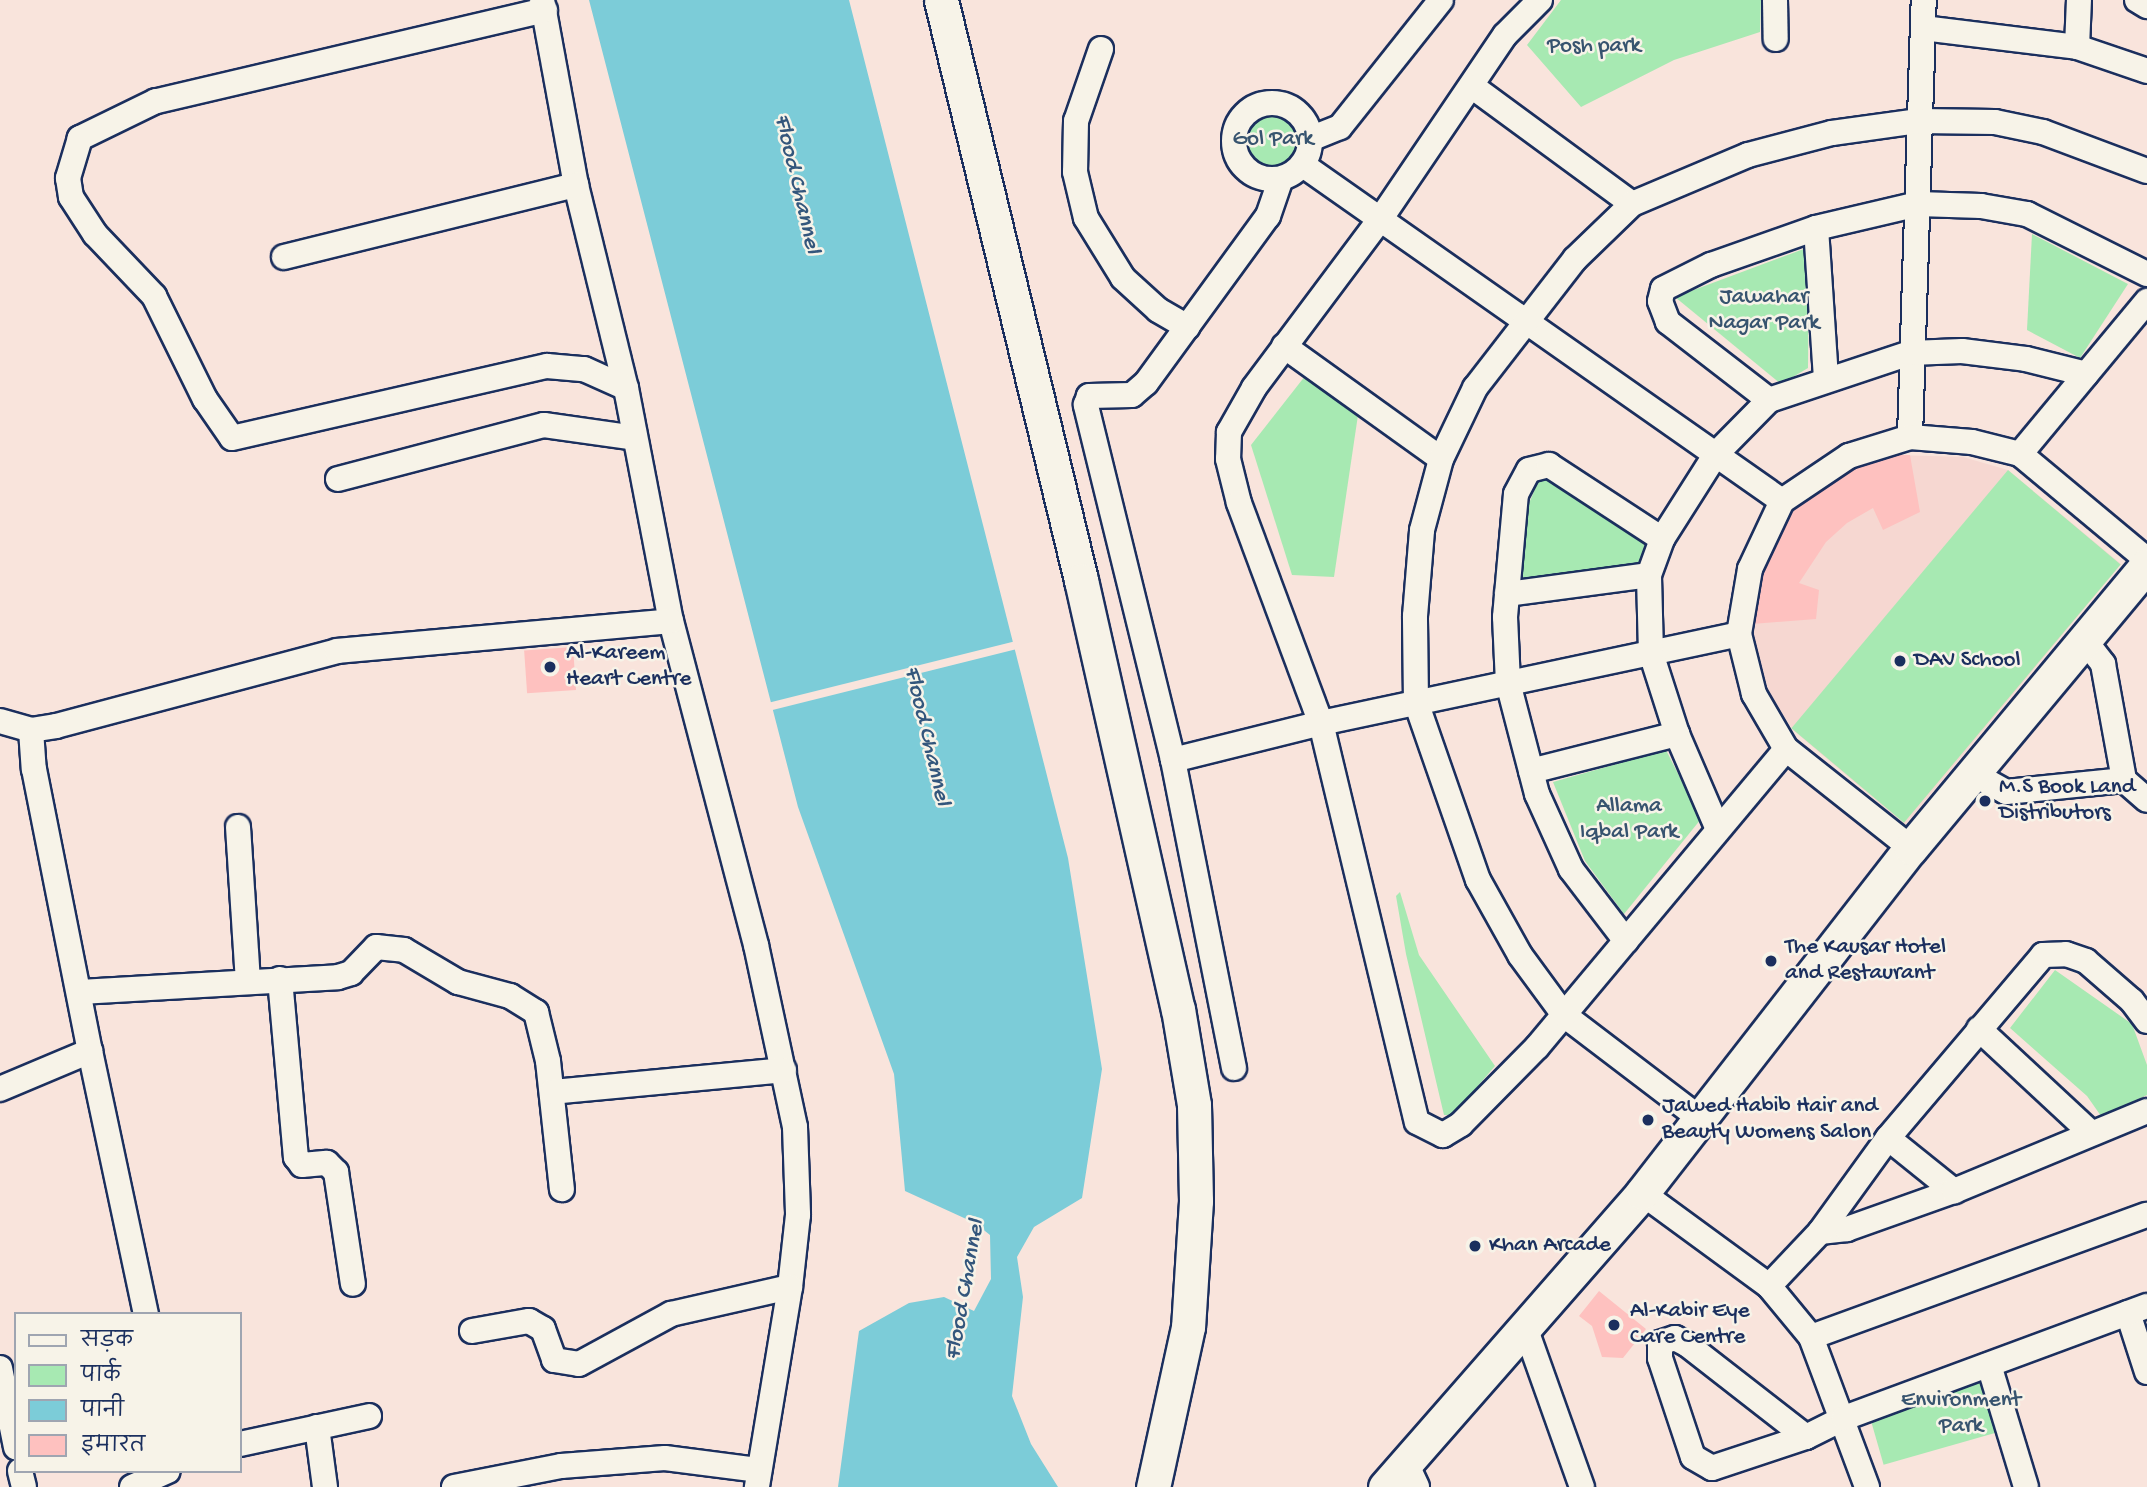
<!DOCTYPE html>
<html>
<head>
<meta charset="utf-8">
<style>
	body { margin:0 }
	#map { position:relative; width:2147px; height:1487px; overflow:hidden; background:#f9e4dc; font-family:"Gochi Hand","Playpen Sans Deva",sans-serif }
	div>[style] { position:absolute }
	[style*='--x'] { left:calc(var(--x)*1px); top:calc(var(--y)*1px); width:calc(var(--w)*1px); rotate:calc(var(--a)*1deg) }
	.built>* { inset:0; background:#f6d7d1 }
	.green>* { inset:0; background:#a7e9b2; transform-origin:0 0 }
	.round { border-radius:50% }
	.water>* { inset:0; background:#7cccd8 }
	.pier>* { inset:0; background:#f9e4dc; transform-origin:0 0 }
	.building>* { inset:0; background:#fec1bf; transform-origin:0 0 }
	.roads { filter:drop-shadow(2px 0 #1b2f5e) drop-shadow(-2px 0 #1b2f5e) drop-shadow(0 2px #1b2f5e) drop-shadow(0 -2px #1b2f5e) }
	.minor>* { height:24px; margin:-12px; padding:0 12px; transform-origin:12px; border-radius:12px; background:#f7f3e8 }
	.minor>.ring { margin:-12px; padding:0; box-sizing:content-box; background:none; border:24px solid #f7f3e8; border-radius:50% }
	.secondary>* { height:33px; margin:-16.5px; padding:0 16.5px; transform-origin:16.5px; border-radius:16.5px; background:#f7f3e8 }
	.dots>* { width:19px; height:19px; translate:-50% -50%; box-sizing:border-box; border:4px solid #f7f3e8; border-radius:50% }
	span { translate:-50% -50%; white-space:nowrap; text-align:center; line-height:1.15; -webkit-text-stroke:5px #f7f3e8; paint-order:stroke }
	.park-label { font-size:23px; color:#37546f }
	.poi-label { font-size:23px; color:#1b2f5e }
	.left { translate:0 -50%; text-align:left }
	.water-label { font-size:24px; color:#33567c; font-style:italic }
	.legend { position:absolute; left:14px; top:1312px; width:228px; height:161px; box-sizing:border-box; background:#f7f3e8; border:2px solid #9fa5b1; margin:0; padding:9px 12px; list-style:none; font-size:21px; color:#1b2f5e }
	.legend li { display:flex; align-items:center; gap:14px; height:35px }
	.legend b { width:35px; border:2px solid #9fa5b1 }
</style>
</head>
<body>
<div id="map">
	<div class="built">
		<div style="clip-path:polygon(1897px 455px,1963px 457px,2008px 470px,2121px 564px,1905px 825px,1793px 730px,1769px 692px,1751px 630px,1763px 567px,1796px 505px,1840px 470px)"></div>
	</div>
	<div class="green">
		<div style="clip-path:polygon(1561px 0,1761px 0,1760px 32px,1674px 60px,1581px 107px,1527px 45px)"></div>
		<div class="round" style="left:1241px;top:108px;width:64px;height:64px"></div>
		<div style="clip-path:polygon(2032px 234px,2128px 284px,2080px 358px,2027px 330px)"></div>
		<div style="clip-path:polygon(1809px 247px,1808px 368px,1781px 384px,1675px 297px)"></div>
		<div style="clip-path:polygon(1309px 371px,1358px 415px,1334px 577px,1292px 575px,1251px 445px)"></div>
		<div style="clip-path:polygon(1544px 467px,1645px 542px,1640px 565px,1517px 583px,1523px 518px)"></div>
		<div style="left:2008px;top:470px;width:147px;height:337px;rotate:40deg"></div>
		<div style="clip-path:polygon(1666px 750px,1701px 819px,1624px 914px,1585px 861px,1553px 782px)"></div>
		<div style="clip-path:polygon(1400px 892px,1419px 955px,1495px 1066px,1453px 1115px,1444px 1115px,1406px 954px,1396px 896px)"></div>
		<div style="clip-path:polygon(2055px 970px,2132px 1024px,2147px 1065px,2147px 1095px,2101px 1116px,2087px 1096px,2010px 1028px)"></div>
		<div style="left:1986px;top:1372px;width:61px;height:124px;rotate:74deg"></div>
	</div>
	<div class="water">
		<div style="clip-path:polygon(589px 0,849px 0,1068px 858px,1102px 1069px,1082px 1198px,1034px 1227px,1017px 1257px,1023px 1297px,1012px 1396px,1031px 1444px,1058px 1487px,838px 1487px,859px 1331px,909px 1303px,944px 1297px,974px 1311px,991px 1279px,990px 1235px,975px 1223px,905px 1191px,894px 1074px,798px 807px)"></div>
	</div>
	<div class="pier">
		<div style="left:1016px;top:641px;width:8px;height:256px;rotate:76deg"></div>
	</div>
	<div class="building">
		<div style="clip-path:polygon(1897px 455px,1910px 455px,1920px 512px,1883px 530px,1873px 508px,1847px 523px,1826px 542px,1799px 583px,1819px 590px,1816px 619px,1752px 624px,1763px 567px,1796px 505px,1840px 470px)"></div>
		<div style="left:573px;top:647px;width:43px;height:49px;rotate:86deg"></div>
		<div style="clip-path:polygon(1599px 1291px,1646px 1329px,1623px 1358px,1602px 1357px,1592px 1326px,1579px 1316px)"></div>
	</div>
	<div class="roads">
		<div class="minor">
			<div style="--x:542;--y:0;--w:188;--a:79.6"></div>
			<div style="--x:576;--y:185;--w:209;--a:76.2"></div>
			<div style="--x:626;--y:388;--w:237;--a:79.1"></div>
			<div style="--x:671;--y:621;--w:335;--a:75.3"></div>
			<div style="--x:756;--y:945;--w:186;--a:77.9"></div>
			<div style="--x:795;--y:1127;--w:88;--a:88"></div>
			<div style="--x:798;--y:1215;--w:72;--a:96.3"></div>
			<div style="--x:790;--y:1287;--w:203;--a:99.4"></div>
			<div style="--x:1540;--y:0;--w:49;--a:135"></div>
			<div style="--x:1505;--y:35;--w:221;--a:124.1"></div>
			<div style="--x:1381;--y:218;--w:212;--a:126.8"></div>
			<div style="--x:1254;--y:388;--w:51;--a:119.6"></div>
			<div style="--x:1229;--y:432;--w:27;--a:92"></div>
			<div style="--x:1228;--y:459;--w:45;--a:76"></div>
			<div style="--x:1239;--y:503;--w:235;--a:69.6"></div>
			<div style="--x:1321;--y:723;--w:410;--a:76.5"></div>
			<div style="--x:1417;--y:1122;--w:29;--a:27"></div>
			<div style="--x:1443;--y:1135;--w:21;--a:-31"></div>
			<div style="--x:1461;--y:1124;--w:108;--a:-45.4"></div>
			<div style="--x:1537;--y:1047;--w:388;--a:-50.1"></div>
			<div style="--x:1775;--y:0;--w:39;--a:89"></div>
			<div style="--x:2137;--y:0;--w:12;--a:31"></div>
			<div style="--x:545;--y:10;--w:400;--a:166.8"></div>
			<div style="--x:156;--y:101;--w:85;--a:154"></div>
			<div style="--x:80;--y:138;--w:42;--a:106.7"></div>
			<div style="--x:68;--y:178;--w:19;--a:81"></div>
			<div style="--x:71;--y:197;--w:44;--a:57"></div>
			<div style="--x:95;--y:234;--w:86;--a:46.4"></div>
			<div style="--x:154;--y:296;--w:115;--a:63.7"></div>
			<div style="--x:205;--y:399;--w:47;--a:55.3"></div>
			<div style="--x:232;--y:438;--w:323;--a:-12.9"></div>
			<div style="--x:547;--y:366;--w:37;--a:5"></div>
			<div style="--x:584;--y:369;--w:46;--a:24.3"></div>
			<div style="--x:1923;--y:28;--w:155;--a:7"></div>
			<div style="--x:2077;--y:47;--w:74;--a:18.9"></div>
			<div style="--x:2077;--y:47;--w:47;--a:-87.6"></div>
			<div style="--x:1101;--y:49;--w:76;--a:109.1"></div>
			<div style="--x:1076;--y:121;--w:51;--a:91.1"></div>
			<div style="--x:1075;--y:172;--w:47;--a:76.6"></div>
			<div style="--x:1086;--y:218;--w:70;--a:58.3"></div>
			<div style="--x:1123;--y:278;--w:47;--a:42.4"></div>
			<div style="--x:1158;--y:310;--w:34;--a:30"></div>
			<div style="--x:1473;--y:87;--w:197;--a:36.3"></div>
			<div class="ring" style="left:1234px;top:103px;width:52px;height:52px"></div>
			<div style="--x:1310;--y:139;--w:32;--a:-22"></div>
			<div style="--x:1340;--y:127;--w:162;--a:-51.5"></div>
			<div style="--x:1303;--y:165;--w:585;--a:35.05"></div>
			<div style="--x:1816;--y:228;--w:149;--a:86.2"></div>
			<div style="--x:284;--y:257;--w:301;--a:-13.9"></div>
			<div style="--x:1284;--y:346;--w:193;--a:35.7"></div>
			<div style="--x:1769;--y:400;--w:128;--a:-142.3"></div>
			<div style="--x:1668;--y:322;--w:22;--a:-111"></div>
			<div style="--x:1660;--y:301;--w:12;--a:-76"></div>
			<div style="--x:1663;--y:289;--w:54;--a:-26.6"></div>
			<div style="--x:1711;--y:265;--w:111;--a:-19.4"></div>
			<div style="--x:1816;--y:228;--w:105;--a:-13.2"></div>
			<div style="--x:1918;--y:204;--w:63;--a:1.8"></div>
			<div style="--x:1981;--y:206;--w:47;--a:9.9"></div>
			<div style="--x:2027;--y:214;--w:134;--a:26.6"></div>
			<div style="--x:1910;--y:437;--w:437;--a:-88.2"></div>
			<div style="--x:2020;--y:454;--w:199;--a:-50.3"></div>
			<div style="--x:338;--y:479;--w:213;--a:-14.7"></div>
			<div style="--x:544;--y:425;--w:92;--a:8.1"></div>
			<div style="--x:1507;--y:594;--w:143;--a:-7.6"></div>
			<div style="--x:2086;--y:642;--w:28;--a:52"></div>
			<div style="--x:2103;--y:664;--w:118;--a:79.7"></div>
			<div style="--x:0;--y:721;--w:32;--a:16"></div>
			<div style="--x:31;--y:730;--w:25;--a:-9"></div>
			<div style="--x:56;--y:726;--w:291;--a:-14.9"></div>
			<div style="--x:337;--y:651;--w:335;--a:-5.1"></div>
			<div style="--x:31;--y:730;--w:39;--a:86"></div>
			<div style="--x:34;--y:769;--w:288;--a:78.8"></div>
			<div style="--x:90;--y:1051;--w:269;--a:78"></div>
			<div style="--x:1173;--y:760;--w:153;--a:-14"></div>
			<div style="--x:1321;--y:723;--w:427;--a:-12"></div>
			<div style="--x:1531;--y:771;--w:151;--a:-14.2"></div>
			<div style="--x:1972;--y:773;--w:39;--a:29"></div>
			<div style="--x:2006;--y:792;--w:119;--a:-5.8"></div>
			<div style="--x:2124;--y:780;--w:30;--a:41"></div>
			<div style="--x:238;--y:827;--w:153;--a:86.3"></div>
			<div style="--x:1717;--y:827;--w:101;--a:-113.3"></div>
			<div style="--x:1677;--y:734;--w:85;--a:-107.8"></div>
			<div style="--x:1651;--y:653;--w:78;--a:-91.5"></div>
			<div style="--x:1649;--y:575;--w:38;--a:-70"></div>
			<div style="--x:1662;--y:539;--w:101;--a:-57.6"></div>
			<div style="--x:1716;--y:454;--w:76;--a:-45.5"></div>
			<div style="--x:1769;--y:400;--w:149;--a:-18.4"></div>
			<div style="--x:1910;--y:353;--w:52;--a:-2.2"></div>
			<div style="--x:1962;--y:351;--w:64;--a:7.1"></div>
			<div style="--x:2026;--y:359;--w:62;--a:14"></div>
			<div style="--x:1911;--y:848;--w:159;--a:-141.6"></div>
			<div style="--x:1786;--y:749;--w:64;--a:-120.2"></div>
			<div style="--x:1754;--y:694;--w:62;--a:-104"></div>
			<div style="--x:1739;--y:634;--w:66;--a:-80.4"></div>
			<div style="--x:1750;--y:569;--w:75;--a:-64.8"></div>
			<div style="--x:1782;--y:501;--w:81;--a:-33.9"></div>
			<div style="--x:1849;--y:456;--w:64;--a:-17.3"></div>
			<div style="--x:1910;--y:437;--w:62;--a:4.6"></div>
			<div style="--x:1972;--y:442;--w:49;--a:14"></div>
			<div style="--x:2020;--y:454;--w:165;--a:39.8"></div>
			<div style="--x:1626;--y:941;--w:91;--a:-127.4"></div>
			<div style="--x:1571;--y:869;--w:82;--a:-114.4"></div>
			<div style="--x:1537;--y:794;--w:115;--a:-104.6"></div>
			<div style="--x:1508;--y:683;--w:66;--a:-92.6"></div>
			<div style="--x:1505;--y:617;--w:123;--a:-84.9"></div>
			<div style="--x:1516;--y:494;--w:27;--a:-62"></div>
			<div style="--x:1529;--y:470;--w:21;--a:-14"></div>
			<div style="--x:1549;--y:465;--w:135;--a:33.2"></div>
			<div style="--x:280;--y:979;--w:179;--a:84.9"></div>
			<div style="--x:296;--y:1157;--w:10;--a:53"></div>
			<div style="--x:302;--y:1165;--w:25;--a:-5"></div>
			<div style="--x:327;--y:1163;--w:13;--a:45"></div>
			<div style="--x:336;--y:1172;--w:113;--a:81.4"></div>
			<div style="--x:80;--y:992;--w:258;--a:-3.3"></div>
			<div style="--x:338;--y:977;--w:14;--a:-17"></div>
			<div style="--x:351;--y:973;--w:36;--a:-46"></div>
			<div style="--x:376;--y:947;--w:28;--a:6"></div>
			<div style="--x:404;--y:950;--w:63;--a:30.7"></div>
			<div style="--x:458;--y:982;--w:54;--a:15.1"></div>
			<div style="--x:510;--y:996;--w:31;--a:32"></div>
			<div style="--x:536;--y:1012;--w:50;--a:76.2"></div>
			<div style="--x:548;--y:1061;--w:129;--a:83.8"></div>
			<div style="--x:1979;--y:1029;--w:153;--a:42.9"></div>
			<div style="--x:1234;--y:1068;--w:314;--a:-101.2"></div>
			<div style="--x:1173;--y:760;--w:366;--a:-103.8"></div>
			<div style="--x:1086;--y:405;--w:9;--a:-72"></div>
			<div style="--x:1089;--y:396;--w:43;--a:-1.3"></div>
			<div style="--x:1132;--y:395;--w:18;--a:-41"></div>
			<div style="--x:1146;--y:383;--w:207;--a:-53.9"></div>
			<div style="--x:1268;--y:216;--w:39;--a:-71"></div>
			<div style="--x:0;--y:1089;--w:98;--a:-22.9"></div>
			<div style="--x:552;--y:1092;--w:233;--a:-5.4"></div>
			<div style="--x:1698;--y:1117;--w:168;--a:-142.7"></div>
			<div style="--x:1564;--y:1015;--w:74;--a:-126.3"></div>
			<div style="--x:1520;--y:955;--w:86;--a:-119.2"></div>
			<div style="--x:1478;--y:880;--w:188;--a:-109.2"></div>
			<div style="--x:1416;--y:702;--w:86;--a:-90.7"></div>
			<div style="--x:1415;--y:616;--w:86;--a:-85.3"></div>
			<div style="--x:1422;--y:530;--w:73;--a:-75"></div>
			<div style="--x:1441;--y:459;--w:79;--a:-64.4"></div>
			<div style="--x:1475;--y:388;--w:163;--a:-52.2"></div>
			<div style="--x:1575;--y:259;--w:79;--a:-44"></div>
			<div style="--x:1632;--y:204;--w:126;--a:-22.9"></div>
			<div style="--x:1748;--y:155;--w:87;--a:-14.7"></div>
			<div style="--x:1832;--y:133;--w:88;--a:-7.9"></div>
			<div style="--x:1919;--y:121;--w:76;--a:0.8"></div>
			<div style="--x:1995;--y:122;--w:49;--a:11.8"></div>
			<div style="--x:2043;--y:132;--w:111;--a:20.6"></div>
			<div style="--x:1888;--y:1138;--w:85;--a:38.8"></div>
			<div style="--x:1642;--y:1193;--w:157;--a:36.2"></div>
			<div style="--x:1769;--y:1286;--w:66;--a:50.5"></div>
			<div style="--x:1811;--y:1337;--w:160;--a:69.5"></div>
			<div style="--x:1820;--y:1232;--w:27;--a:-6"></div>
			<div style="--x:1847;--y:1229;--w:114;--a:-19.6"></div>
			<div style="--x:1954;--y:1191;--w:209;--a:-22.5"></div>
			<div style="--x:1769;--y:1286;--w:74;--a:-46.6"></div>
			<div style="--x:1820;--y:1232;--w:116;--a:-54.1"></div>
			<div style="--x:1888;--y:1138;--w:240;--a:-49.7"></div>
			<div style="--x:2043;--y:955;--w:23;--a:-2"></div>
			<div style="--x:2066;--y:954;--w:21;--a:19"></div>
			<div style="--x:2086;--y:961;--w:61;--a:41"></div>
			<div style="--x:2132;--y:1001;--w:25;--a:53"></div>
			<div style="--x:2128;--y:1313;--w:62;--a:72.1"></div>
			<div style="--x:1525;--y:1327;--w:170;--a:70.4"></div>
			<div style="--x:472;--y:1331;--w:58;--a:-10"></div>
			<div style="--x:529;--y:1321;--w:16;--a:30"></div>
			<div style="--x:543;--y:1329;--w:33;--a:70"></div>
			<div style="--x:554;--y:1360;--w:25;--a:9"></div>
			<div style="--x:579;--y:1364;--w:105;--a:-28.5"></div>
			<div style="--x:671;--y:1314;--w:122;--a:-12.8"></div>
			<div style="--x:1811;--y:1337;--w:357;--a:-20"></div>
			<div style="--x:1989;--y:1365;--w:127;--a:73.1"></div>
			<div style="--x:0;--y:1368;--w:81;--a:78.6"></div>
			<div style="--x:317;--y:1427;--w:61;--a:82.4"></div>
			<div style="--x:1806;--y:1437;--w:150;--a:-142.1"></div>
			<div style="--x:1688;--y:1345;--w:15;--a:-152"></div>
			<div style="--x:1675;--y:1338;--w:16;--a:162"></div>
			<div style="--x:1660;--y:1343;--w:15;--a:90"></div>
			<div style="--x:1660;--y:1358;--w:104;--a:71.6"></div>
			<div style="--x:1693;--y:1457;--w:22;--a:30"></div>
			<div style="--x:1712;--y:1468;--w:99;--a:-18.3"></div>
			<div style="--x:1806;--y:1437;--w:42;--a:-26.6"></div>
			<div style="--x:1844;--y:1418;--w:323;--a:-20.3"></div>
			<div style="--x:240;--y:1444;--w:132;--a:-12.2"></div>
			<div style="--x:1406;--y:1463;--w:26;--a:65"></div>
			<div style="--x:20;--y:1471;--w:16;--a:76"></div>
			<div style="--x:132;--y:1487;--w:39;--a:-24"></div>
			<div style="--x:454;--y:1487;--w:109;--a:-11.1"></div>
			<div style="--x:561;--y:1466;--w:104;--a:-4.4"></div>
			<div style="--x:665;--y:1458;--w:95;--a:7.3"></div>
		</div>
		<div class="secondary">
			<div style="--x:941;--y:0;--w:597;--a:76.43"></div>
			<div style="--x:1081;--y:580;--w:440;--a:77.3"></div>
			<div style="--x:1178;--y:1009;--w:97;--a:80.5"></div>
			<div style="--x:1194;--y:1105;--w:96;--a:88.8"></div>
			<div style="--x:1196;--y:1201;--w:126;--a:93.6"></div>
			<div style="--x:1188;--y:1327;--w:164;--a:102.3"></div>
			<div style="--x:1385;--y:1487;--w:390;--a:-48.8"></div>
			<div style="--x:1642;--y:1193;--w:437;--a:-52.1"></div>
			<div style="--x:1911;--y:848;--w:368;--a:-50.2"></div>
		</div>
	</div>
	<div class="dots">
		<div style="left:1900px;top:661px;background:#1b2f5e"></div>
		<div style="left:550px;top:667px;background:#1b2f5e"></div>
		<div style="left:1985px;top:801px;background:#1b2f5e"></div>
		<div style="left:1771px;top:961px;background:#1b2f5e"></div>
		<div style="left:1648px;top:1120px;background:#1b2f5e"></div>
		<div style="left:1475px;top:1246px;background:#1b2f5e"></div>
		<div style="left:1614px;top:1325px;background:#1b2f5e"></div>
	</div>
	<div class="park-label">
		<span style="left:1594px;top:47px">Posh park</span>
		<span style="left:1273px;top:140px">Gol Park</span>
		<span style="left:1764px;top:311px">Jawahar<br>Nagar Park</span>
		<span style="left:1629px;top:820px">Allama<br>Iqbal Park</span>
		<span style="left:1961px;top:1414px">Environment<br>Park</span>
	</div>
	<div class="poi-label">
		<span class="left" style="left:566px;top:667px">Al-Kareem<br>Heart Centre</span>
		<span class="left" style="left:1914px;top:661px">DAV School</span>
		<span class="left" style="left:1999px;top:801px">M.S Book Land<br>Distributors</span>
		<span class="left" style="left:1785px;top:961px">The Kausar Hotel<br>and Restaurant</span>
		<span class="left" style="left:1662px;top:1120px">Jawed Habib Hair and<br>Beauty Womens Salon</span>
		<span class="left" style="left:1489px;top:1246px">Khan Arcade</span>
		<span class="left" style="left:1630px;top:1325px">Al-Kabir Eye<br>Care Centre</span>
	</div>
	<div class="water-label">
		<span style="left:796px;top:184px;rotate:77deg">Flood Channel</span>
		<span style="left:926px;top:736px;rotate:77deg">Flood Channel</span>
		<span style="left:966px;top:1290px;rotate:-80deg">Flood Channel</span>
	</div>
	<ul class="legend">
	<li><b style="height:9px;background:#f7f3e8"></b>सड़क</li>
	<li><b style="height:19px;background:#a7e9b2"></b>पार्क</li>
	<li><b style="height:19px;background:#7cccd8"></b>पानी</li>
	<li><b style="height:19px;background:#fec1bf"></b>इमारत</li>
	</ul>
</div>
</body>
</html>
